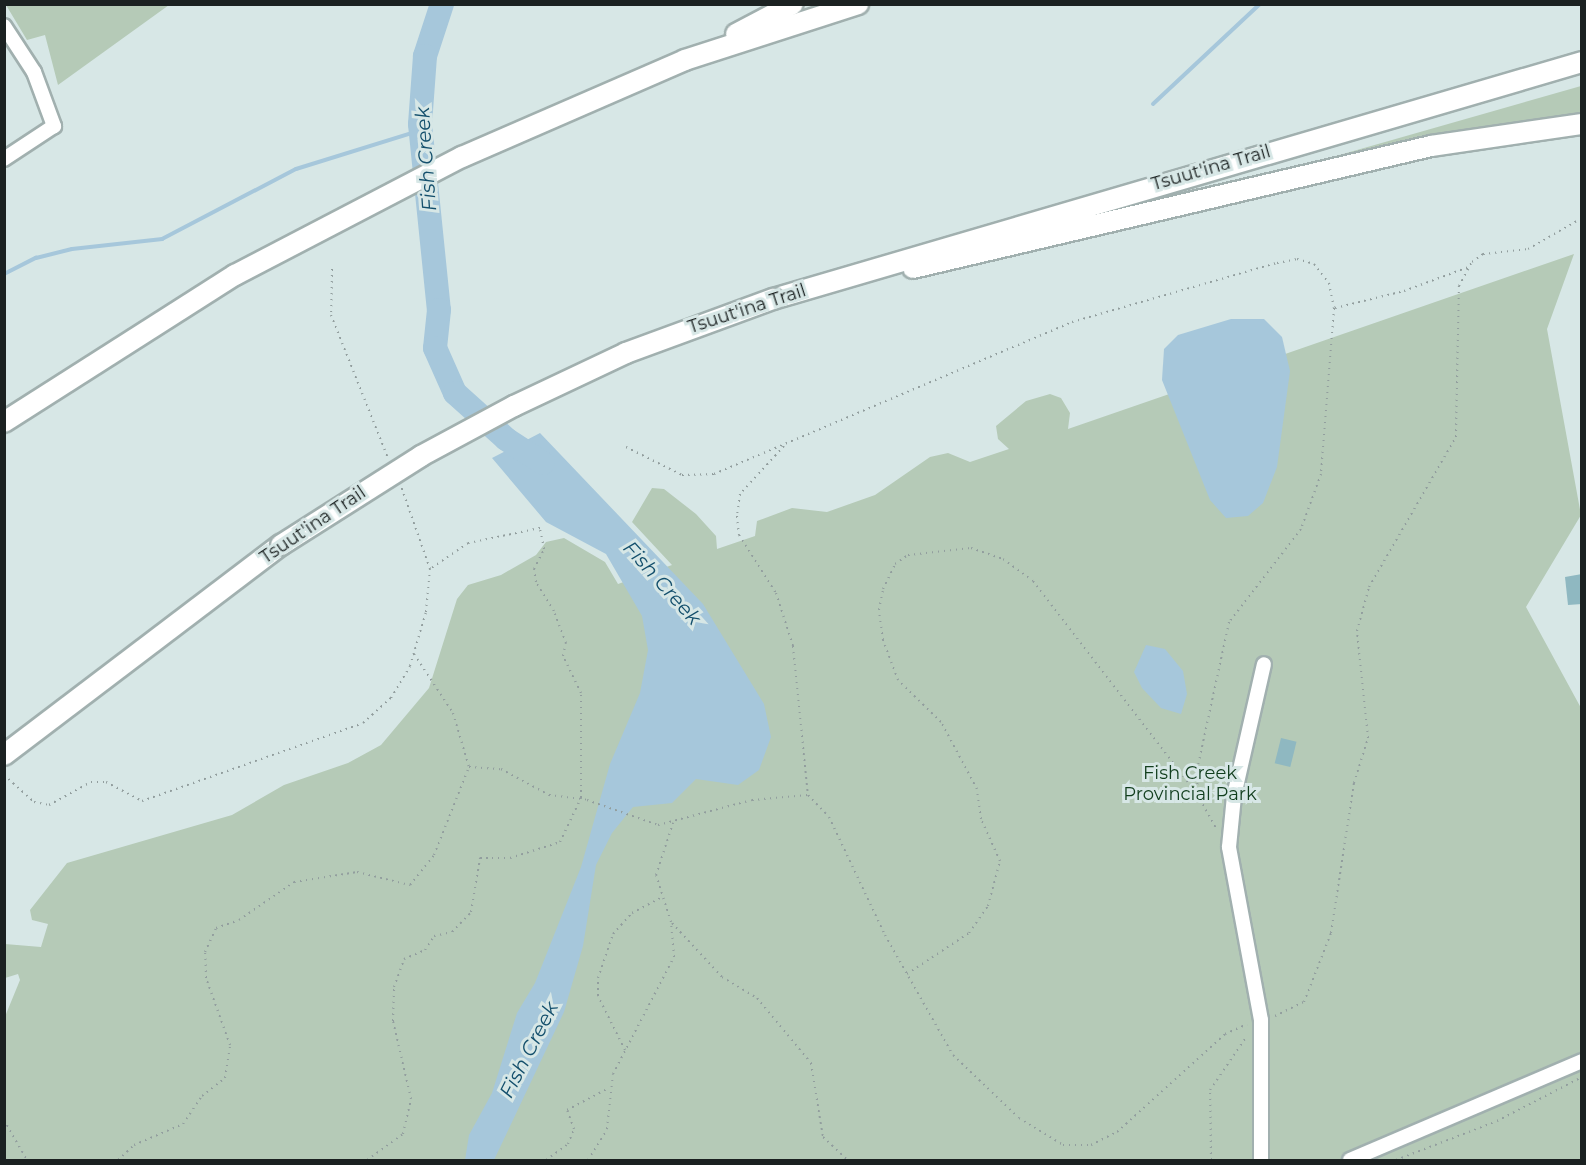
<!DOCTYPE html>
<html>
<head>
<meta charset="utf-8">
<style>
	body { margin:0 }
	#map { position:relative; width:1586px; height:1165px; overflow:hidden; background:#d7e7e6; font-family:Montserrat,sans-serif }
	div>[style] { position:absolute }
	[style*='--x'] { left:calc(var(--x)*1px); top:calc(var(--y)*1px); width:calc(var(--w)*1px); rotate:calc(var(--a)*1deg) }
	.green>* { inset:0; background:#b5cab7 }
	.water>* { inset:0; background:#a6c7db }
	.stream>* { height:4px; margin:-2px; padding:0 2px; transform-origin:2px; border-radius:2px; background:#a6c7db }
	.river>* { height:24px; margin:-12px; padding:0 12px; transform-origin:12px; border-radius:12px; background:#a6c7db }
	.building>* { inset:0; background:#8fb8c1; transform-origin:0 0 }
	.path>* { height:2px; margin-top:-1px; transform-origin:0; background:repeating-linear-gradient(90deg,#929e9e 0 1.5px,transparent 0 6px) }
	.roads { filter:drop-shadow(2px 0 #a1b0af) drop-shadow(-2px 0 #a1b0af) drop-shadow(0 2px #a1b0af) drop-shadow(0 -2px #a1b0af) }
	.minor>* { height:14px; margin:-7px; padding:0 7px; transform-origin:7px; border-radius:7px; background:#fff }
	.highway>* { height:20px; margin:-10px; padding:0 10px; transform-origin:10px; border-radius:10px; background:#fff }
	.bridges { filter:drop-shadow(2px 0 #a1b0af) drop-shadow(-2px 0 #a1b0af) drop-shadow(0 2px #a1b0af) drop-shadow(0 -2px #a1b0af) }
	.highway-bridge>* { height:20px; margin:-10px; padding:0 10px; transform-origin:10px; border-radius:10px; background:#fff }
	span { translate:-50% -50%; white-space:nowrap; text-align:center; line-height:1.15; -webkit-text-stroke:6px #d7e7e6; paint-order:stroke }
	.street-label { font-size:18px; color:#1b2121 }
	.park-label { font-size:18px; color:#113e1d }
	.water-label { font-size:20px; color:#134f6c; font-style:italic }
	.frame { position:absolute; inset:0; border:6px solid #1b2121; pointer-events:none }
</style>
</head>
<body>
<div id="map">
	<div class="green">
		<div style="clip-path:polygon(6px 5px,169px 5px,58px 85px,45px 35px,27px 40px)"></div>
		<div style="clip-path:polygon(1581px 86px,1581px 117px,1315px 162px)"></div>
		<div style="clip-path:polygon(1574px 254px,1547px 329px,1581px 515px,1526px 607px,1581px 708px,1581px 1160px,5px 1160px,4px 1019px,20px 980px,18px 974px,5px 978px,5px 944px,41px 947px,48px 924px,32px 920px,30px 910px,67px 863px,232px 815px,284px 785px,348px 763px,381px 745px,429px 688px,457px 599px,468px 585px,501px 575px,536px 555px,546px 542px,564px 538px,605px 562px,618px 584px,672px 565px,632px 522px,652px 488px,664px 489px,696px 514px,716px 536px,717px 549px,755px 536px,757px 521px,792px 508px,827px 512px,875px 495px,930px 457px,948px 453px,970px 462px,1009px 449px,998px 439px,996px 426px,1026px 401px,1050px 394px,1061px 398px,1070px 413px,1068px 429px)"></div>
	</div>
	<div class="water">
		<div style="clip-path:polygon(1231px 319px,1264px 319px,1282px 337px,1290px 371px,1277px 467px,1263px 503px,1248px 516px,1226px 518px,1210px 500px,1162px 380px,1164px 349px,1178px 335px)"></div>
		<div style="clip-path:polygon(540px 433px,703px 604px,764px 704px,771px 737px,759px 770px,738px 785px,696px 779px,672px 803px,633px 807px,612px 833px,596px 865px,583px 946px,564px 1012px,494px 1160px,465px 1160px,469px 1135px,492px 1093px,517px 1013px,535px 983px,581px 867px,610px 764px,640px 693px,648px 650px,642px 616px,606px 554px,546px 522px,492px 458px)"></div>
		<div style="clip-path:polygon(1146px 645px,1165px 649px,1183px 671px,1187px 694px,1181px 714px,1161px 708px,1142px 688px,1134px 672px)"></div>
	</div>
	<div class="stream">
		<div style="--x:1153;--y:104;--w:146;--a:-43.1"></div>
		<div style="--x:4;--y:274;--w:36;--a:-27"></div>
		<div style="--x:36;--y:258;--w:37;--a:-14"></div>
		<div style="--x:72;--y:249;--w:91;--a:-6.3"></div>
		<div style="--x:162;--y:239;--w:151;--a:-27.6"></div>
		<div style="--x:296;--y:169;--w:131;--a:-17.3"></div>
	</div>
	<div class="river">
		<div style="--x:442;--y:4;--w:55;--a:108.1"></div>
		<div style="--x:425;--y:56;--w:68;--a:94.2"></div>
		<div style="--x:420;--y:124;--w:187;--a:84.2"></div>
		<div style="--x:439;--y:310;--w:38;--a:96"></div>
		<div style="--x:435;--y:348;--w:49;--a:66"></div>
		<div style="--x:455;--y:393;--w:69;--a:42"></div>
		<div style="--x:506;--y:439;--w:44;--a:33"></div>
	</div>
	<div class="building">
		<div style="clip-path:polygon(1582px 574px,1582px 604px,1568px 605px,1565px 577px)"></div>
		<div style="left:1281px;top:738px;width:16px;height:26px;rotate:14deg"></div>
	</div>
	<div class="path">
		<div style="--x:332;--y:269;--w:46;--a:91.2"></div>
		<div style="--x:331;--y:315;--w:152;--a:68.3"></div>
		<div style="--x:1335;--y:308;--w:71;--a:-13.8"></div>
		<div style="--x:1404;--y:291;--w:69;--a:-20.3"></div>
		<div style="--x:784;--y:446;--w:65;--a:132.5"></div>
		<div style="--x:740;--y:494;--w:22;--a:98"></div>
		<div style="--x:737;--y:516;--w:19;--a:84"></div>
		<div style="--x:739;--y:535;--w:69;--a:57.5"></div>
		<div style="--x:776;--y:593;--w:56;--a:72.2"></div>
		<div style="--x:793;--y:646;--w:150;--a:84.3"></div>
		<div style="--x:626;--y:447;--w:63;--a:26.6"></div>
		<div style="--x:682;--y:475;--w:32;--a:-2"></div>
		<div style="--x:714;--y:474;--w:389;--a:-23"></div>
		<div style="--x:1072;--y:322;--w:213;--a:-16.1"></div>
		<div style="--x:1277;--y:263;--w:20;--a:-11"></div>
		<div style="--x:1297;--y:259;--w:18;--a:16"></div>
		<div style="--x:1314;--y:264;--w:24;--a:52"></div>
		<div style="--x:1329;--y:283;--w:25;--a:79"></div>
		<div style="--x:1334;--y:308;--w:167;--a:94.5"></div>
		<div style="--x:1321;--y:474;--w:59;--a:110"></div>
		<div style="--x:1301;--y:529;--w:118;--a:127.7"></div>
		<div style="--x:1229;--y:622;--w:146;--a:102.2"></div>
		<div style="--x:1198;--y:765;--w:29;--a:92"></div>
		<div style="--x:1197;--y:794;--w:41;--a:60.9"></div>
		<div style="--x:414;--y:654;--w:71;--a:56.5"></div>
		<div style="--x:453;--y:713;--w:56;--a:73.5"></div>
		<div style="--x:4;--y:775;--w:40;--a:42"></div>
		<div style="--x:34;--y:802;--w:15;--a:11"></div>
		<div style="--x:49;--y:805;--w:48;--a:-28.7"></div>
		<div style="--x:91;--y:782;--w:15;--a:0"></div>
		<div style="--x:106;--y:782;--w:41;--a:27.8"></div>
		<div style="--x:142;--y:801;--w:234;--a:-19.4"></div>
		<div style="--x:363;--y:723;--w:38;--a:-42"></div>
		<div style="--x:391;--y:698;--w:37;--a:-59"></div>
		<div style="--x:410;--y:666;--w:56;--a:-73.5"></div>
		<div style="--x:426;--y:612;--w:43;--a:-84.7"></div>
		<div style="--x:430;--y:569;--w:88;--a:-109.3"></div>
		<div style="--x:672;--y:923;--w:74;--a:47.2"></div>
		<div style="--x:722;--y:977;--w:41;--a:31"></div>
		<div style="--x:757;--y:998;--w:85;--a:50.3"></div>
		<div style="--x:811;--y:1063;--w:75;--a:80.8"></div>
		<div style="--x:823;--y:1137;--w:34;--a:43"></div>
		<div style="--x:907;--y:974;--w:74;--a:-33.5"></div>
		<div style="--x:969;--y:933;--w:33;--a:-55"></div>
		<div style="--x:988;--y:906;--w:47;--a:-75.1"></div>
		<div style="--x:1000;--y:861;--w:46;--a:-114.3"></div>
		<div style="--x:981;--y:819;--w:30;--a:-98"></div>
		<div style="--x:977;--y:789;--w:76;--a:-118.2"></div>
		<div style="--x:941;--y:722;--w:60;--a:-135.7"></div>
		<div style="--x:898;--y:680;--w:43;--a:-110.6"></div>
		<div style="--x:883;--y:640;--w:30;--a:-98"></div>
		<div style="--x:879;--y:610;--w:21;--a:-79"></div>
		<div style="--x:883;--y:589;--w:28;--a:-64"></div>
		<div style="--x:895;--y:564;--w:16;--a:-35"></div>
		<div style="--x:908;--y:555;--w:63;--a:-6.3"></div>
		<div style="--x:971;--y:548;--w:34;--a:19"></div>
		<div style="--x:1003;--y:559;--w:37;--a:36"></div>
		<div style="--x:1033;--y:581;--w:269;--a:52.4"></div>
		<div style="--x:1275;--y:1016;--w:32;--a:-26"></div>
		<div style="--x:1304;--y:1002;--w:74;--a:-68.6"></div>
		<div style="--x:1331;--y:933;--w:152;--a:-81.3"></div>
		<div style="--x:1354;--y:783;--w:47;--a:-72.7"></div>
		<div style="--x:1368;--y:738;--w:108;--a:-95.9"></div>
		<div style="--x:1357;--y:631;--w:46;--a:-74.7"></div>
		<div style="--x:1369;--y:587;--w:173;--a:-59.9"></div>
		<div style="--x:1456;--y:437;--w:151;--a:-88.9"></div>
		<div style="--x:1459;--y:286;--w:27;--a:-62"></div>
		<div style="--x:1472;--y:262;--w:14;--a:-36"></div>
		<div style="--x:1483;--y:254;--w:45;--a:-6.3"></div>
		<div style="--x:1528;--y:249;--w:62;--a:-29.9"></div>
		<div style="--x:625;--y:1050;--w:60;--a:-116.6"></div>
		<div style="--x:598;--y:996;--w:18;--a:-90"></div>
		<div style="--x:598;--y:978;--w:46;--a:-71.2"></div>
		<div style="--x:613;--y:934;--w:28;--a:-48"></div>
		<div style="--x:632;--y:913;--w:34;--a:-28"></div>
		<div style="--x:4;--y:1120;--w:46;--a:60.1"></div>
		<div style="--x:118;--y:1160;--w:22;--a:-43"></div>
		<div style="--x:134;--y:1145;--w:53;--a:-23.2"></div>
		<div style="--x:183;--y:1124;--w:34;--a:-56"></div>
		<div style="--x:202;--y:1096;--w:29;--a:-38"></div>
		<div style="--x:225;--y:1078;--w:33;--a:-81"></div>
		<div style="--x:230;--y:1045;--w:71;--a:-109.7"></div>
		<div style="--x:206;--y:978;--w:26;--a:-92"></div>
		<div style="--x:205;--y:952;--w:26;--a:-65"></div>
		<div style="--x:216;--y:928;--w:24;--a:-19"></div>
		<div style="--x:239;--y:920;--w:67;--a:-34.6"></div>
		<div style="--x:294;--y:882;--w:64;--a:-9"></div>
		<div style="--x:357;--y:872;--w:55;--a:13.8"></div>
		<div style="--x:410;--y:885;--w:38;--a:-51"></div>
		<div style="--x:434;--y:855;--w:95;--a:-68.3"></div>
		<div style="--x:469;--y:767;--w:32;--a:4"></div>
		<div style="--x:501;--y:769;--w:55;--a:28.4"></div>
		<div style="--x:549;--y:795;--w:38;--a:7"></div>
		<div style="--x:587;--y:800;--w:75;--a:19.4"></div>
		<div style="--x:658;--y:825;--w:97;--a:-14.9"></div>
		<div style="--x:752;--y:800;--w:56;--a:-5.1"></div>
		<div style="--x:808;--y:795;--w:30;--a:46"></div>
		<div style="--x:829;--y:817;--w:131;--a:64.6"></div>
		<div style="--x:885;--y:935;--w:138;--a:60.5"></div>
		<div style="--x:953;--y:1055;--w:91;--a:43.7"></div>
		<div style="--x:1019;--y:1118;--w:52;--a:31.5"></div>
		<div style="--x:1063;--y:1145;--w:28;--a:0"></div>
		<div style="--x:1091;--y:1145;--w:29;--a:-27"></div>
		<div style="--x:1117;--y:1132;--w:146;--a:-42.2"></div>
		<div style="--x:1225;--y:1034;--w:24;--a:-24"></div>
		<div style="--x:367;--y:1160;--w:44;--a:-35.8"></div>
		<div style="--x:403;--y:1134;--w:36;--a:-77"></div>
		<div style="--x:411;--y:1099;--w:80;--a:-103"></div>
		<div style="--x:393;--y:1021;--w:34;--a:-88"></div>
		<div style="--x:394;--y:987;--w:30;--a:-70"></div>
		<div style="--x:404;--y:959;--w:23;--a:-23"></div>
		<div style="--x:425;--y:950;--w:17;--a:-57"></div>
		<div style="--x:434;--y:936;--w:18;--a:-13"></div>
		<div style="--x:452;--y:932;--w:28;--a:-46"></div>
		<div style="--x:471;--y:912;--w:55;--a:-80.5"></div>
		<div style="--x:480;--y:858;--w:30;--a:0"></div>
		<div style="--x:510;--y:858;--w:52;--a:-17.7"></div>
		<div style="--x:560;--y:842;--w:49;--a:-64.5"></div>
		<div style="--x:581;--y:798;--w:105;--a:-90"></div>
		<div style="--x:581;--y:693;--w:41;--a:-115.9"></div>
		<div style="--x:563;--y:656;--w:13;--a:-77"></div>
		<div style="--x:566;--y:643;--w:34;--a:-111"></div>
		<div style="--x:554;--y:611;--w:34;--a:-122"></div>
		<div style="--x:536;--y:582;--w:13;--a:-99"></div>
		<div style="--x:534;--y:569;--w:22;--a:-63"></div>
		<div style="--x:544;--y:549;--w:21;--a:-101"></div>
		<div style="--x:540;--y:528;--w:74;--a:168.2"></div>
		<div style="--x:468;--y:543;--w:46;--a:145.6"></div>
		<div style="--x:546;--y:1160;--w:27;--a:-36"></div>
		<div style="--x:568;--y:1144;--w:16;--a:-68"></div>
		<div style="--x:574;--y:1129;--w:20;--a:-110"></div>
		<div style="--x:567;--y:1110;--w:47;--a:-27.6"></div>
		<div style="--x:588;--y:1160;--w:36;--a:-58"></div>
		<div style="--x:607;--y:1129;--w:55;--a:-83.8"></div>
		<div style="--x:613;--y:1074;--w:132;--a:-62.5"></div>
		<div style="--x:674;--y:957;--w:35;--a:-95"></div>
		<div style="--x:671;--y:922;--w:49;--a:-107.7"></div>
		<div style="--x:656;--y:875;--w:55;--a:-71.9"></div>
		<div style="--x:1211;--y:1160;--w:70;--a:-90.8"></div>
		<div style="--x:1210;--y:1090;--w:65;--a:-55.6"></div>
		<div style="--x:1396;--y:1160;--w:108;--a:-21.1"></div>
		<div style="--x:1497;--y:1121;--w:96;--a:-27.4"></div>
	</div>
	<div class="roads">
		<div class="minor">
			<div style="--x:4;--y:26;--w:55;--a:56.9"></div>
			<div style="--x:34;--y:72;--w:58;--a:69.7"></div>
			<div style="--x:54;--y:126;--w:60;--a:146.6"></div>
			<div style="--x:1261;--y:1160;--w:140;--a:-90"></div>
			<div style="--x:1261;--y:1020;--w:176;--a:-100.5"></div>
			<div style="--x:1229;--y:847;--w:51;--a:-84.4"></div>
			<div style="--x:1234;--y:796;--w:135;--a:-77.2"></div>
			<div style="--x:1350;--y:1160;--w:252;--a:-23.1"></div>
		</div>
		<div class="highway">
			<div style="--x:736;--y:34;--w:64;--a:-27.8"></div>
			<div style="--x:913;--y:268;--w:532;--a:-13.25"></div>
			<div style="--x:1431;--y:146;--w:153;--a:-8.3"></div>
			<div style="--x:773;--y:299;--w:843;--a:-16.33"></div>
			<div style="--x:4;--y:422;--w:274;--a:-32.5"></div>
			<div style="--x:235;--y:275;--w:256;--a:-27.5"></div>
			<div style="--x:462;--y:157;--w:243;--a:-23.5"></div>
			<div style="--x:685;--y:60;--w:182;--a:-17.9"></div>
			<div style="--x:4;--y:755;--w:348;--a:-37.2"></div>
		</div>
	</div>
	<div class="bridges">
		<div class="highway-bridge">
			<div style="--x:281;--y:545;--w:166;--a:-32.4"></div>
			<div style="--x:421;--y:456;--w:106;--a:-28.3"></div>
			<div style="--x:514;--y:406;--w:124;--a:-25.3"></div>
			<div style="--x:626;--y:353;--w:157;--a:-20.2"></div>
		</div>
	</div>
	<div class="street-label">
		<span style="left:1211px;top:168px;rotate:-16deg">Tsuut'ina Trail</span>
		<span style="left:747px;top:309px;rotate:-18deg">Tsuut'ina Trail</span>
		<span style="left:313px;top:525px;rotate:-34deg">Tsuut'ina Trail</span>
	</div>
	<div class="park-label">
		<span style="left:1190px;top:784px">Fish Creek<br>Provincial Park</span>
	</div>
	<div class="water-label">
		<span style="left:426px;top:159px;rotate:-94deg">Fish Creek</span>
		<span style="left:662px;top:583px;rotate:48deg">Fish Creek</span>
		<span style="left:529px;top:1050px;rotate:-63deg">Fish Creek</span>
	</div>
	<div class="frame"></div>
</div>
</body>
</html>
